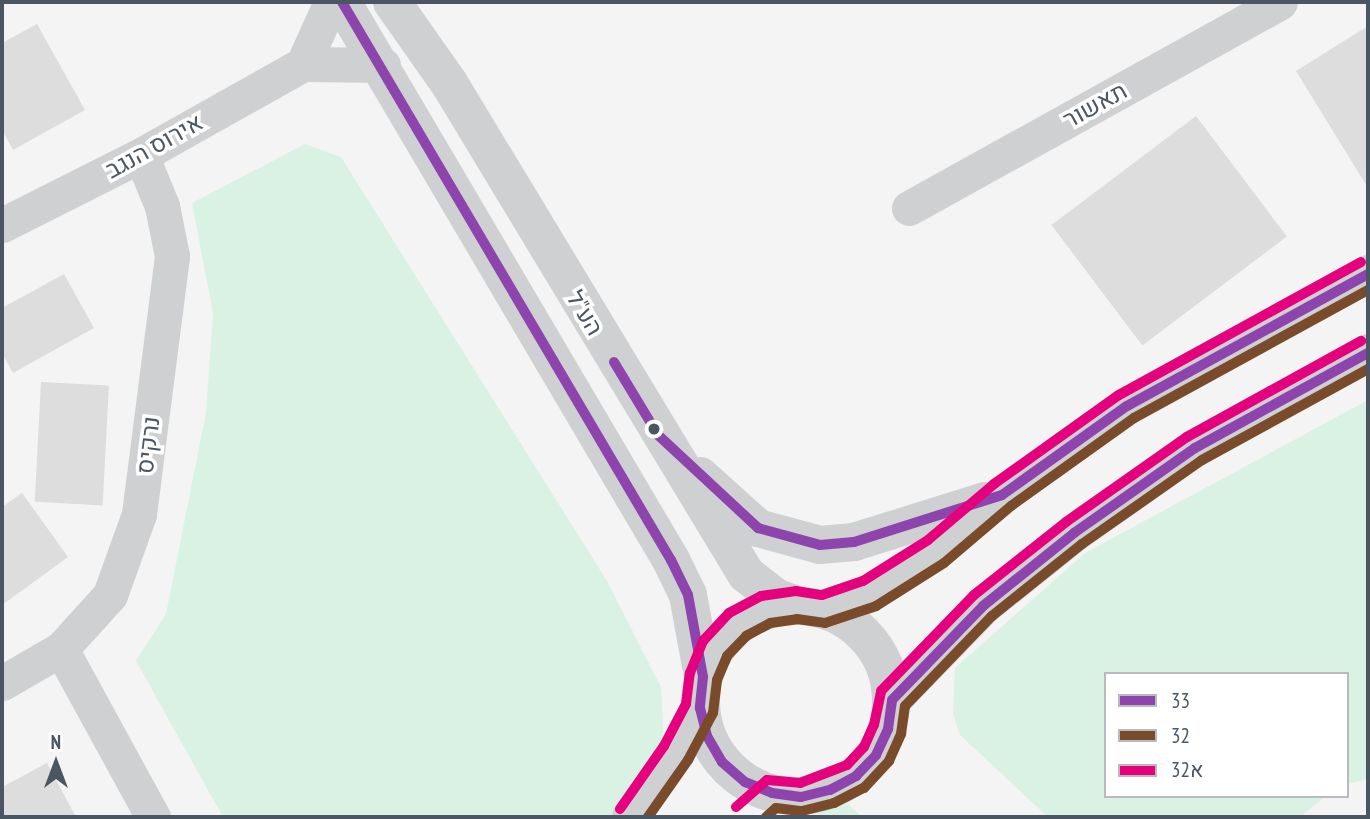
<!DOCTYPE html>
<html>
<head>
<meta charset="utf-8">
<style>
	body { margin:0 }
	#map { position:relative; width:1370px; height:819px; overflow:hidden; background:#f4f4f4; font-family:"PT Sans Narrow",Heebo,sans-serif }
	div>[style] { position:absolute }
	[style*='--x'] { left:calc(var(--x)*1px); top:calc(var(--y)*1px); width:calc(var(--w)*1px); rotate:calc(var(--a)*1deg) }
	.green>* { inset:0; background:#d9f2e3 }
	.building>* { inset:0; background:#ddddde; transform-origin:0 0 }
	.minor>* { height:35px; margin:-17.5px; padding:0 17.5px; transform-origin:17.5px; border-radius:17.5px; background:#ced0d2 }
	.tertiary>* { height:38px; margin:-19px; padding:0 19px; transform-origin:19px; border-radius:19px; background:#ced0d2 }
	.tertiary>.ring { margin:-19px; padding:0; box-sizing:content-box; background:none; border:38px solid #ced0d2; border-radius:50% }
	.bus-1>* { height:10px; margin:-5px; padding:0 5px; transform-origin:5px; border-radius:5px; background:#8e44ad }
	.bus-2>* { height:10px; margin:-5px; padding:0 5px; transform-origin:5px; border-radius:5px; background:#7a4b2a }
	.bus-3>* { height:10px; margin:-5px; padding:0 5px; transform-origin:5px; border-radius:5px; background:#e5007d }
	.dots>* { width:19px; height:19px; translate:-50% -50%; box-sizing:border-box; border:4px solid #fff; border-radius:50% }
	span { translate:-50% -50%; white-space:nowrap; text-align:center; line-height:1.15; -webkit-text-stroke:7px #fff; paint-order:stroke }
	.street-label { font-size:24px; color:#4a5661 }
	.frame { position:absolute; inset:0; border:4px solid #4a5661; pointer-events:none }
	.legend { position:absolute; left:1104px; top:672px; width:245px; height:126px; box-sizing:border-box; background:#fff; border:2px solid #b7bbc0; margin:0; padding:9px 12px; list-style:none; font-size:21px; color:#4a5661 }
	.legend li { display:flex; align-items:center; gap:14px; height:35px }
	.legend b { width:35px; border:2px solid #b7bbc0 }
	.north { position:absolute; left:21px; top:728px; width:70px; height:70px; -webkit-text-stroke:5px #fff; paint-order:stroke; rotate:0deg; font-size:19px; font-weight:700; line-height:28px; text-align:center; color:#4a5661 }
	.north::after { content:''; display:block; margin:auto; width:24px; height:32px; background:#4a5661; clip-path:polygon(50% 0,100% 100%,50% 72%,0 100%) }
</style>
</head>
<body>
<div id="map">
	<div class="green">
		<div style="clip-path:polygon(305px 144px,341px 157px,607px 581px,661px 687px,664px 745px,611px 817px,223px 817px,136px 661px,166px 614px,206px 413px,213px 313px,192px 203px)"></div>
		<div style="clip-path:polygon(1368px 400px,1368px 779px,1347px 784px,1347px 674px,1106px 674px,1106px 796px,1326px 796px,1300px 817px,1048px 817px,960px 735px,953px 714px,955px 668px,1085px 553px)"></div>
		<div style="clip-path:polygon(848px 804px,862px 817px,807px 817px)"></div>
	</div>
	<div class="building">
		<div style="clip-path:polygon(37px 24px,85px 110px,13px 150px,2px 130px,2px 43px)"></div>
		<div style="clip-path:polygon(1368px 26px,1368px 188px,1296px 71px)"></div>
		<div style="left:1196px;top:116px;width:151px;height:181px;rotate:53deg"></div>
		<div style="clip-path:polygon(64px 274px,94px 328px,13px 373px,2px 353px,2px 308px)"></div>
		<div style="left:41px;top:382px;width:68px;height:120px;rotate:3deg"></div>
		<div style="clip-path:polygon(22px 493px,68px 557px,2px 605px,2px 507px)"></div>
		<div style="clip-path:polygon(47px 763px,76px 817px,2px 817px,2px 787px)"></div>
	</div>
	<div class="minor">
		<div style="--x:303;--y:64;--w:68;--a:-65.7"></div>
		<div style="--x:909;--y:208;--w:424;--a:-29"></div>
		<div style="--x:2;--y:225;--w:156;--a:-26.7"></div>
		<div style="--x:141;--y:155;--w:186;--a:-29.3"></div>
		<div style="--x:303;--y:64;--w:80;--a:0.7"></div>
		<div style="--x:61;--y:649;--w:192;--a:61.3"></div>
		<div style="--x:2;--y:683;--w:68;--a:-30"></div>
		<div style="--x:61;--y:649;--w:73;--a:-47.8"></div>
		<div style="--x:110;--y:595;--w:86;--a:-70.3"></div>
		<div style="--x:139;--y:514;--w:260;--a:-82.7"></div>
		<div style="--x:172;--y:256;--w:51;--a:-101.3"></div>
		<div style="--x:162;--y:206;--w:55;--a:-112.4"></div>
	</div>
	<div class="tertiary">
		<div style="--x:342;--y:2;--w:648;--a:59.48"></div>
		<div style="--x:671;--y:560;--w:39;--a:64"></div>
		<div style="--x:688;--y:595;--w:83;--a:79.6"></div>
		<div style="--x:392;--y:2;--w:99;--a:54.9"></div>
		<div style="--x:449;--y:83;--w:574;--a:58.83"></div>
		<div style="--x:746;--y:574;--w:37;--a:38"></div>
		<div style="--x:775;--y:597;--w:23;--a:20"></div>
		<div style="--x:700;--y:476;--w:78;--a:41.9"></div>
		<div style="--x:758;--y:528;--w:64;--a:15.3"></div>
		<div style="--x:820;--y:545;--w:34;--a:-5"></div>
		<div style="--x:854;--y:542;--w:137;--a:-17.4"></div>
		<div class="ring" style="left:701px;top:606px;width:152px;height:152px"></div>
		<div style="--x:823;--y:609;--w:48;--a:-18.1"></div>
		<div style="--x:869;--y:594;--w:80;--a:-32.7"></div>
		<div style="--x:936;--y:551;--w:87;--a:-40.3"></div>
		<div style="--x:1002;--y:495;--w:153;--a:-35.5"></div>
		<div style="--x:1127;--y:406;--w:275;--a:-28.7"></div>
		<div style="--x:892;--y:700;--w:131;--a:-45.9"></div>
		<div style="--x:983;--y:606;--w:117;--a:-38.7"></div>
		<div style="--x:1074;--y:533;--w:148;--a:-35.1"></div>
		<div style="--x:1195;--y:448;--w:197;--a:-28.8"></div>
		<div style="--x:631;--y:817;--w:78;--a:-54.9"></div>
		<div style="--x:676;--y:753;--w:51;--a:-61.9"></div>
	</div>
	<div class="bus-1">
		<div style="--x:342;--y:2;--w:648;--a:59.48"></div>
		<div style="--x:671;--y:560;--w:39;--a:64"></div>
		<div style="--x:688;--y:595;--w:83;--a:79.6"></div>
		<div style="--x:703;--y:677;--w:31;--a:96"></div>
		<div style="--x:700;--y:708;--w:29;--a:76"></div>
		<div style="--x:707;--y:736;--w:30;--a:60"></div>
		<div style="--x:722;--y:762;--w:30;--a:41"></div>
		<div style="--x:745;--y:782;--w:29;--a:22"></div>
		<div style="--x:772;--y:793;--w:29;--a:8"></div>
		<div style="--x:801;--y:797;--w:30;--a:-14"></div>
		<div style="--x:830;--y:790;--w:30;--a:-28"></div>
		<div style="--x:856;--y:776;--w:29;--a:-46"></div>
		<div style="--x:876;--y:755;--w:29;--a:-65"></div>
		<div style="--x:888;--y:729;--w:29;--a:-82"></div>
		<div style="--x:892;--y:700;--w:131;--a:-45.9"></div>
		<div style="--x:983;--y:606;--w:117;--a:-38.7"></div>
		<div style="--x:1074;--y:533;--w:148;--a:-35.1"></div>
		<div style="--x:1195;--y:448;--w:197;--a:-28.8"></div>
		<div style="--x:614;--y:362;--w:85;--a:58.9"></div>
		<div style="--x:658;--y:435;--w:137;--a:42.9"></div>
		<div style="--x:758;--y:528;--w:64;--a:15.3"></div>
		<div style="--x:820;--y:545;--w:34;--a:-5"></div>
		<div style="--x:854;--y:542;--w:155;--a:-17.6"></div>
		<div style="--x:1002;--y:495;--w:153;--a:-35.5"></div>
		<div style="--x:1127;--y:406;--w:275;--a:-28.7"></div>
	</div>
	<div class="bus-2">
		<div style="--x:648;--y:817;--w:70;--a:-54.9"></div>
		<div style="--x:688;--y:760;--w:53;--a:-62"></div>
		<div style="--x:713;--y:713;--w:33;--a:-83"></div>
		<div style="--x:717;--y:680;--w:26;--a:-67"></div>
		<div style="--x:727;--y:656;--w:28;--a:-46"></div>
		<div style="--x:746;--y:636;--w:27;--a:-28"></div>
		<div style="--x:770;--y:623;--w:27;--a:-8"></div>
		<div style="--x:797;--y:619;--w:28;--a:8"></div>
		<div style="--x:825;--y:623;--w:54;--a:-18.4"></div>
		<div style="--x:876;--y:606;--w:80;--a:-32.3"></div>
		<div style="--x:944;--y:563;--w:88;--a:-40.4"></div>
		<div style="--x:1011;--y:506;--w:151;--a:-35.6"></div>
		<div style="--x:1134;--y:418;--w:267;--a:-28.7"></div>
		<div style="--x:766;--y:817;--w:13;--a:-42"></div>
		<div style="--x:776;--y:808;--w:26;--a:7"></div>
		<div style="--x:802;--y:811;--w:33;--a:-14"></div>
		<div style="--x:834;--y:803;--w:34;--a:-27"></div>
		<div style="--x:864;--y:788;--w:37;--a:-47"></div>
		<div style="--x:889;--y:761;--w:30;--a:-66"></div>
		<div style="--x:901;--y:734;--w:28;--a:-82"></div>
		<div style="--x:905;--y:706;--w:125;--a:-46"></div>
		<div style="--x:992;--y:616;--w:115;--a:-38.7"></div>
		<div style="--x:1082;--y:544;--w:146;--a:-35"></div>
		<div style="--x:1202;--y:460;--w:189;--a:-28.7"></div>
	</div>
	<div class="bus-3">
		<div style="--x:736;--y:807;--w:41;--a:-41.1"></div>
		<div style="--x:767;--y:780;--w:33;--a:5"></div>
		<div style="--x:800;--y:783;--w:50;--a:-21"></div>
		<div style="--x:847;--y:765;--w:25;--a:-47"></div>
		<div style="--x:864;--y:747;--w:24;--a:-66"></div>
		<div style="--x:874;--y:725;--w:35;--a:-78"></div>
		<div style="--x:881;--y:691;--w:134;--a:-45.9"></div>
		<div style="--x:974;--y:595;--w:117;--a:-38.4"></div>
		<div style="--x:1066;--y:522;--w:148;--a:-35.1"></div>
		<div style="--x:1187;--y:437;--w:199;--a:-28.9"></div>
		<div style="--x:620;--y:809;--w:77;--a:-55.1"></div>
		<div style="--x:664;--y:746;--w:47;--a:-62.4"></div>
		<div style="--x:686;--y:704;--w:31;--a:-83"></div>
		<div style="--x:690;--y:673;--w:35;--a:-68"></div>
		<div style="--x:703;--y:641;--w:38;--a:-47"></div>
		<div style="--x:729;--y:613;--w:36;--a:-28"></div>
		<div style="--x:761;--y:596;--w:35;--a:-8"></div>
		<div style="--x:796;--y:591;--w:26;--a:9"></div>
		<div style="--x:822;--y:595;--w:43;--a:-18.9"></div>
		<div style="--x:863;--y:581;--w:77;--a:-32.2"></div>
		<div style="--x:928;--y:540;--w:87;--a:-40.3"></div>
		<div style="--x:994;--y:484;--w:153;--a:-35.5"></div>
		<div style="--x:1119;--y:395;--w:276;--a:-28.8"></div>
	</div>
	<div class="dots">
		<div style="left:654px;top:429px;background:#4a5661"></div>
	</div>
	<div class="street-label">
		<span style="left:1095px;top:105px;rotate:-29deg">תאשור</span>
		<span style="left:154px;top:146px;rotate:-29deg">אירוס הנגב</span>
		<span style="left:585px;top:313px;rotate:59deg">הע"ל</span>
		<span style="left:148px;top:445px;rotate:-83deg">נרקיס</span>
	</div>
	<div class="frame"></div>
	<ul class="legend">
	<li><b style="height:9px;background:#8e44ad"></b>33</li>
	<li><b style="height:9px;background:#7a4b2a"></b>32</li>
	<li><b style="height:9px;background:#e5007d"></b>32א</li>
	</ul>
	<div class="north">N</div>
</div>
</body>
</html>
